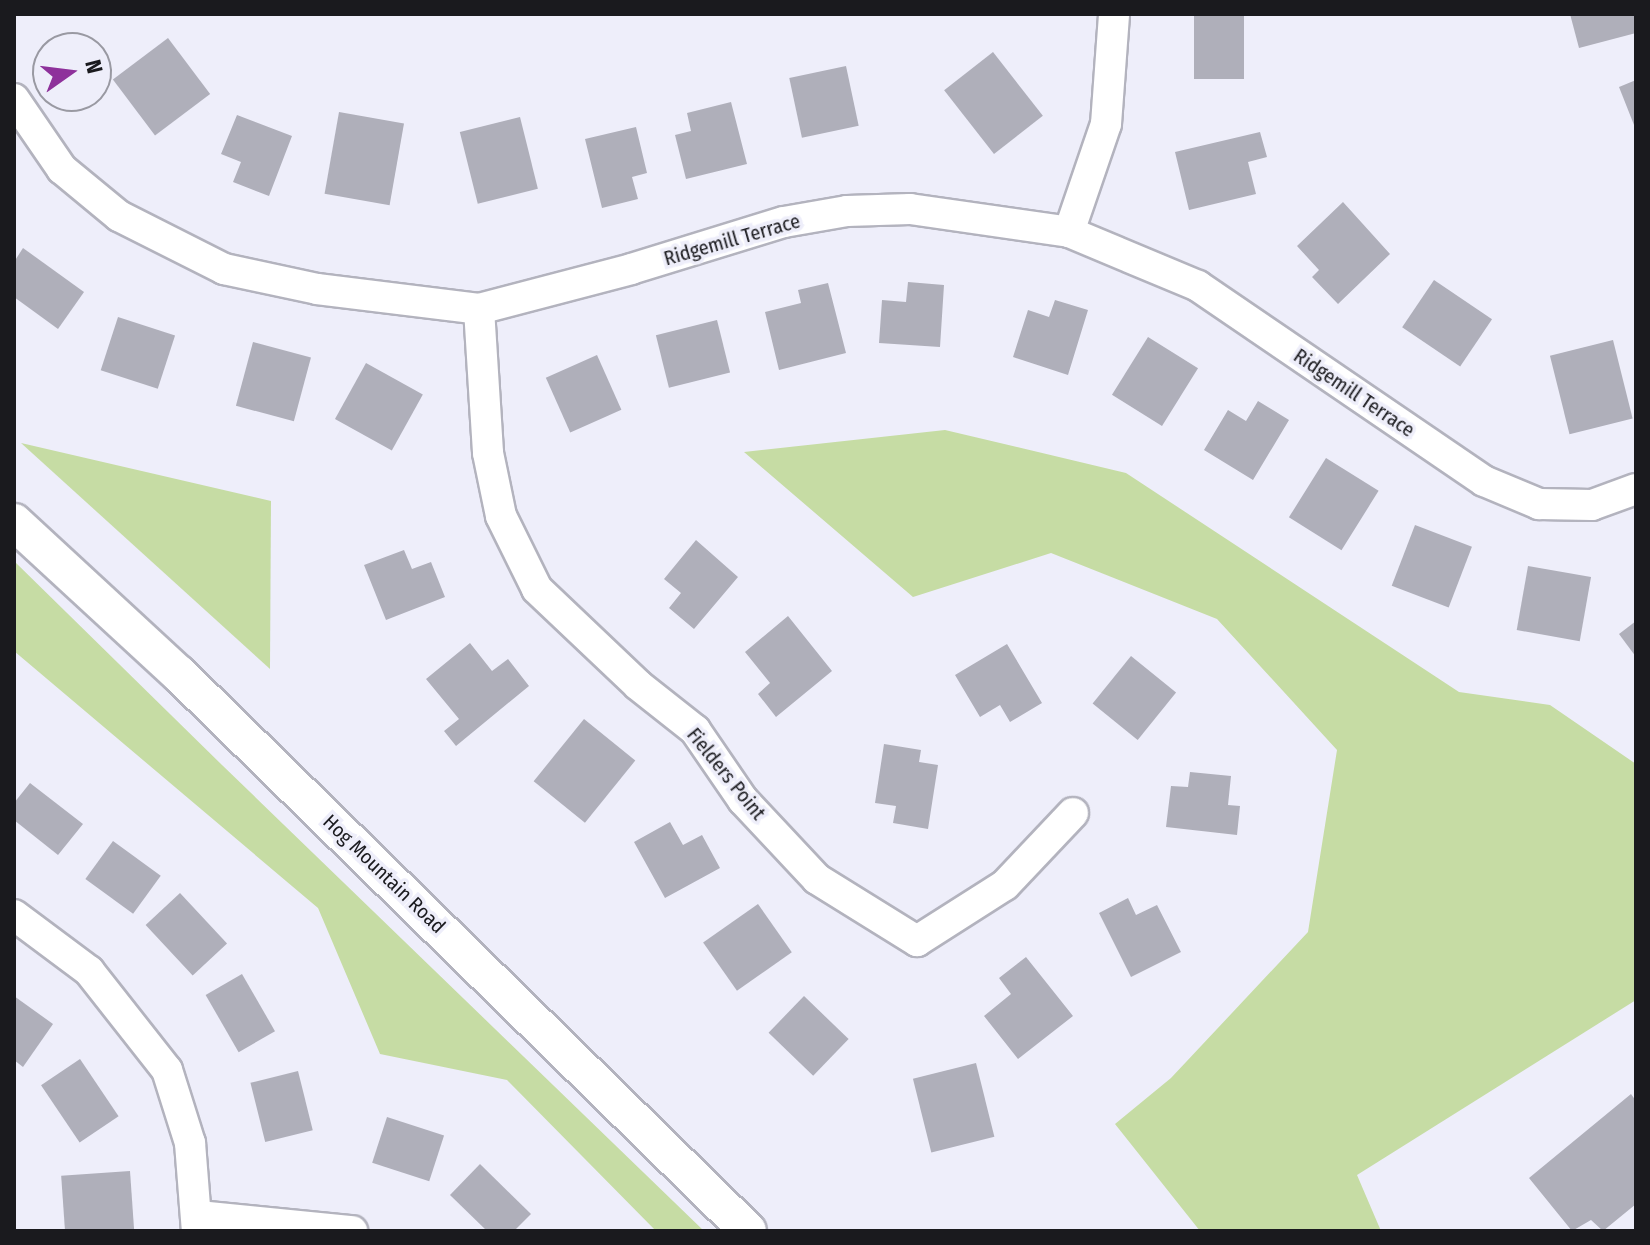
<!DOCTYPE html>
<html>
<head>
<meta charset="utf-8">
<style>
	body { margin:0 }
	#map { position:relative; width:1650px; height:1245px; overflow:hidden; background:#eeeefa; font-family:"Fira Sans Condensed",sans-serif }
	div>[style] { position:absolute }
	[style*='--x'] { left:calc(var(--x)*1px); top:calc(var(--y)*1px); width:calc(var(--w)*1px); rotate:calc(var(--a)*1deg) }
	.green>* { inset:0; background:#c6dca4 }
	.building>* { inset:0; background:#afafba; transform-origin:0 0 }
	.roads { filter:drop-shadow(2px 0 #b3b3be) drop-shadow(-2px 0 #b3b3be) drop-shadow(0 2px #b3b3be) drop-shadow(0 -2px #b3b3be) }
	.minor>* { height:30px; margin:-15px; padding:0 15px; transform-origin:15px; border-radius:15px; background:#fff }
	.tertiary>* { height:36px; margin:-18px; padding:0 18px; transform-origin:18px; border-radius:18px; background:#fff }
	span { translate:-50% -50%; white-space:nowrap; text-align:center; line-height:1.15; -webkit-text-stroke:7px #eeeefa; paint-order:stroke }
	.street-label { font-size:20px; color:#1a1a1e }
	.frame { position:absolute; inset:0; border:16px solid #1a1a1e; pointer-events:none }
	.north { position:absolute; left:32px; top:32px; width:80px; height:80px; box-sizing:border-box; background:#eeeefa; border:2px solid #9999a2; border-radius:50%; rotate:76deg; font-size:22px; font-weight:700; line-height:32px; text-align:center; color:#1a1a1e }
	.north::after { content:''; display:block; margin:auto; width:28px; height:36px; background:#8e319b; clip-path:polygon(50% 0,100% 100%,50% 72%,0 100%) }
</style>
</head>
<body>
<div id="map">
	<div class="green">
		<div style="clip-path:polygon(945px 430px,1126px 473px,1459px 692px,1550px 705px,1636px 764px,1636px 1000px,1357px 1175px,1381px 1231px,1200px 1231px,1115px 1124px,1171px 1078px,1308px 932px,1337px 750px,1217px 619px,1051px 553px,913px 597px,744px 452px)"></div>
		<div style="clip-path:polygon(21px 443px,271px 501px,270px 669px)"></div>
		<div style="clip-path:polygon(14px 561px,222px 765px,704px 1231px,656px 1231px,507px 1080px,380px 1054px,318px 908px,14px 651px)"></div>
	</div>
	<div class="building">
		<div style="left:1194px;top:14px;width:50px;height:65px"></div>
		<div style="clip-path:polygon(1570px 14px,1636px 14px,1636px 33px,1579px 48px)"></div>
		<div style="left:168px;top:38px;width:70px;height:69px;rotate:53deg"></div>
		<div style="left:993px;top:52px;width:81px;height:62px;rotate:52deg"></div>
		<div style="left:846px;top:66px;width:61px;height:58px;rotate:78deg"></div>
		<div style="clip-path:polygon(1636px 80px,1636px 130px,1619px 87px)"></div>
		<div style="clip-path:polygon(731px 102px,747px 164px,686px 179px,675px 135px,691px 131px,687px 113px)"></div>
		<div style="left:339px;top:112px;width:66px;height:83px;rotate:10deg"></div>
		<div style="clip-path:polygon(237px 115px,292px 136px,269px 196px,233px 182px,241px 162px,221px 154px)"></div>
		<div style="left:520px;top:117px;width:74px;height:62px;rotate:76deg"></div>
		<div style="clip-path:polygon(636px 127px,647px 173px,632px 177px,638px 199px,602px 208px,585px 139px)"></div>
		<div style="clip-path:polygon(1260px 132px,1267px 157px,1248px 162px,1256px 194px,1189px 210px,1175px 152px)"></div>
		<div style="clip-path:polygon(1343px 202px,1390px 254px,1338px 304px,1312px 277px,1319px 270px,1297px 246px)"></div>
		<div style="clip-path:polygon(23px 248px,84px 292px,58px 329px,14px 297px,14px 262px)"></div>
		<div style="left:1434px;top:280px;width:70px;height:57px;rotate:34deg"></div>
		<div style="clip-path:polygon(908px 282px,944px 285px,940px 347px,879px 343px,882px 300px,906px 302px)"></div>
		<div style="clip-path:polygon(828px 283px,846px 353px,779px 370px,765px 312px,801px 303px,798px 290px)"></div>
		<div style="clip-path:polygon(1055px 300px,1088px 310px,1068px 375px,1013px 357px,1028px 310px,1049px 317px)"></div>
		<div style="left:118px;top:317px;width:60px;height:56px;rotate:18deg"></div>
		<div style="left:717px;top:320px;width:54px;height:63px;rotate:76deg"></div>
		<div style="left:1148px;top:337px;width:59px;height:68px;rotate:32deg"></div>
		<div style="left:1613px;top:340px;width:81px;height:65px;rotate:76deg"></div>
		<div style="left:253px;top:342px;width:60px;height:66px;rotate:15deg"></div>
		<div style="left:597px;top:355px;width:60px;height:56px;rotate:66deg"></div>
		<div style="left:366px;top:363px;width:65px;height:64px;rotate:29deg"></div>
		<div style="clip-path:polygon(1258px 401px,1289px 420px,1253px 480px,1204px 450px,1228px 410px,1246px 421px)"></div>
		<div style="left:1326px;top:458px;width:62px;height:70px;rotate:32deg"></div>
		<div style="left:1415px;top:525px;width:61px;height:65px;rotate:21deg"></div>
		<div style="clip-path:polygon(696px 540px,738px 577px,694px 629px,669px 608px,681px 593px,664px 579px)"></div>
		<div style="clip-path:polygon(404px 550px,412px 569px,431px 562px,445px 597px,386px 620px,364px 565px)"></div>
		<div style="left:1528px;top:566px;width:64px;height:65px;rotate:10deg"></div>
		<div style="clip-path:polygon(788px 616px,832px 671px,776px 717px,758px 694px,770px 683px,745px 652px)"></div>
		<div style="clip-path:polygon(1636px 621px,1636px 657px,1619px 634px)"></div>
		<div style="clip-path:polygon(470px 643px,492px 671px,508px 659px,529px 686px,456px 746px,444px 731px,459px 719px,426px 679px)"></div>
		<div style="clip-path:polygon(1007px 644px,1042px 703px,1010px 722px,1000px 705px,980px 717px,955px 675px)"></div>
		<div style="left:1131px;top:656px;width:58px;height:61px;rotate:39deg"></div>
		<div style="left:584px;top:719px;width:66px;height:80px;rotate:39deg"></div>
		<div style="clip-path:polygon(884px 744px,921px 750px,919px 762px,938px 765px,928px 829px,893px 823px,896px 806px,875px 803px)"></div>
		<div style="clip-path:polygon(1190px 772px,1231px 776px,1228px 805px,1240px 806px,1237px 835px,1166px 827px,1171px 786px,1188px 787px)"></div>
		<div style="clip-path:polygon(30px 783px,83px 824px,58px 855px,14px 820px,14px 803px)"></div>
		<div style="clip-path:polygon(670px 822px,683px 845px,702px 835px,720px 868px,665px 898px,634px 842px)"></div>
		<div style="left:113px;top:841px;width:59px;height:47px;rotate:36deg"></div>
		<div style="left:180px;top:893px;width:69px;height:47px;rotate:47deg"></div>
		<div style="clip-path:polygon(1128px 898px,1136px 915px,1157px 905px,1181px 952px,1131px 977px,1099px 913px)"></div>
		<div style="left:758px;top:904px;width:59px;height:67px;rotate:55deg"></div>
		<div style="clip-path:polygon(1026px 957px,1073px 1016px,1018px 1059px,984px 1016px,1011px 994px,999px 978px)"></div>
		<div style="left:242px;top:974px;width:66px;height:42px;rotate:60deg"></div>
		<div style="clip-path:polygon(14px 996px,53px 1024px,23px 1067px,14px 1060px)"></div>
		<div style="left:804px;top:996px;width:62px;height:51px;rotate:44deg"></div>
		<div style="left:80px;top:1059px;width:69px;height:47px;rotate:56deg"></div>
		<div style="left:976px;top:1063px;width:76px;height:65px;rotate:76deg"></div>
		<div style="left:298px;top:1071px;width:61px;height:49px;rotate:76deg"></div>
		<div style="clip-path:polygon(1631px 1094px,1636px 1101px,1636px 1204px,1603px 1231px,1591px 1220px,1572px 1231px,1529px 1178px)"></div>
		<div style="left:387px;top:1117px;width:60px;height:48px;rotate:18deg"></div>
		<div style="clip-path:polygon(480px 1164px,531px 1214px,514px 1231px,487px 1231px,450px 1195px)"></div>
		<div style="left:130px;top:1171px;width:60px;height:69px;rotate:86deg"></div>
	</div>
	<div class="roads">
		<div class="minor">
			<div style="--x:14;--y:99;--w:85;--a:55.6"></div>
			<div style="--x:62;--y:169;--w:74;--a:39.5"></div>
			<div style="--x:119;--y:216;--w:118;--a:26.8"></div>
			<div style="--x:224;--y:269;--w:95;--a:12.1"></div>
			<div style="--x:317;--y:289;--w:163;--a:7"></div>
			<div style="--x:479;--y:309;--w:157;--a:-14.7"></div>
			<div style="--x:631;--y:269;--w:160;--a:-17.1"></div>
			<div style="--x:784;--y:222;--w:64;--a:-9.9"></div>
			<div style="--x:847;--y:211;--w:63;--a:-1.8"></div>
			<div style="--x:910;--y:209;--w:161;--a:8.2"></div>
			<div style="--x:1069;--y:232;--w:140;--a:22.7"></div>
			<div style="--x:1198;--y:286;--w:346;--a:34.3"></div>
			<div style="--x:1484;--y:481;--w:60;--a:22.7"></div>
			<div style="--x:1539;--y:504;--w:53;--a:1.1"></div>
			<div style="--x:1592;--y:505;--w:47;--a:-20"></div>
			<div style="--x:1069;--y:232;--w:114;--a:-71.1"></div>
			<div style="--x:1106;--y:124;--w:110;--a:-85.8"></div>
			<div style="--x:479;--y:309;--w:144;--a:86.4"></div>
			<div style="--x:488;--y:453;--w:64;--a:78.3"></div>
			<div style="--x:501;--y:516;--w:81;--a:63.7"></div>
			<div style="--x:537;--y:589;--w:139;--a:43.5"></div>
			<div style="--x:638;--y:685;--w:73;--a:38.3"></div>
			<div style="--x:695;--y:730;--w:85;--a:55.6"></div>
			<div style="--x:743;--y:800;--w:108;--a:46.9"></div>
			<div style="--x:817;--y:879;--w:118;--a:31.8"></div>
			<div style="--x:917;--y:941;--w:104;--a:-32.5"></div>
			<div style="--x:1005;--y:885;--w:99;--a:-46.6"></div>
			<div style="--x:14;--y:915;--w:94;--a:36.7"></div>
			<div style="--x:89;--y:971;--w:126;--a:51.8"></div>
			<div style="--x:167;--y:1070;--w:77;--a:72.5"></div>
			<div style="--x:190;--y:1143;--w:88;--a:85.5"></div>
			<div style="--x:198;--y:1216;--w:155;--a:5.6"></div>
		</div>
		<div class="tertiary">
			<div style="--x:14;--y:522;--w:224;--a:42.7"></div>
			<div style="--x:179;--y:674;--w:796;--a:44.39"></div>
		</div>
	</div>
	<div class="street-label">
		<span style="left:732px;top:240px;rotate:-16deg">Ridgemill Terrace</span>
		<span style="left:1354px;top:393px;rotate:34deg">Ridgemill Terrace</span>
		<span style="left:726px;top:774px;rotate:51deg">Fielders Point</span>
		<span style="left:384px;top:874px;rotate:44deg">Hog Mountain Road</span>
	</div>
	<div class="frame"></div>
	<div class="north">N</div>
</div>
</body>
</html>
